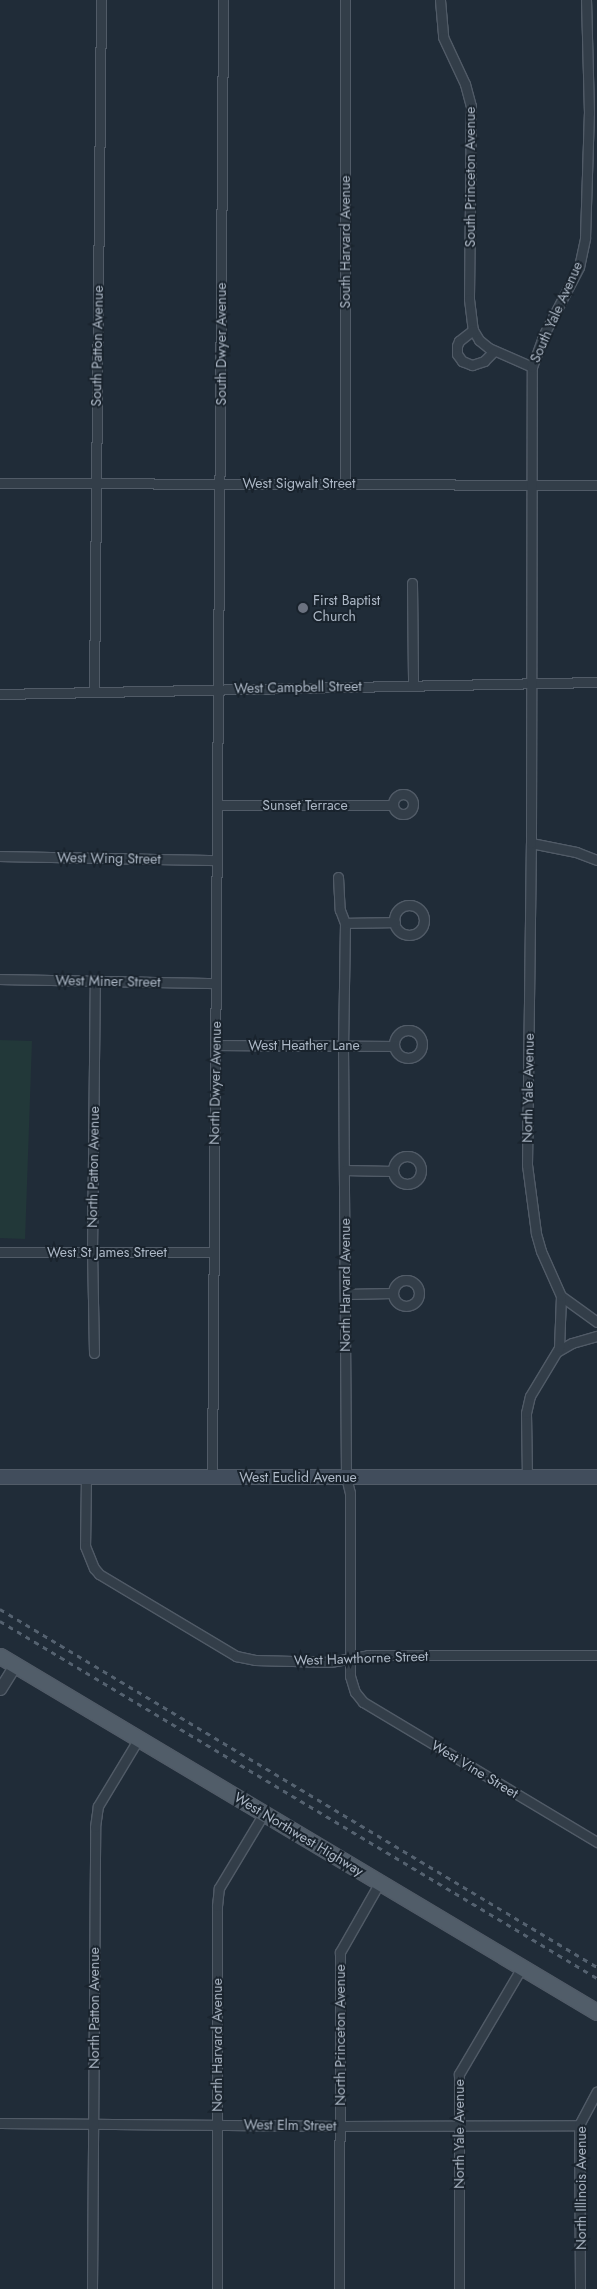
<!DOCTYPE html>
<html>
<head>
<meta charset="utf-8">
<style>
	body { margin:0 }
	#map { position:relative; width:597px; height:2289px; overflow:hidden; background:#202c38; font-family:Jost,sans-serif }
	div>[style] { position:absolute }
	[style*='--x'] { left:calc(var(--x)*1px); top:calc(var(--y)*1px); width:calc(var(--w)*1px); rotate:calc(var(--a)*1deg) }
	.green>* { inset:0; background:#223839; transform-origin:0 0 }
	.roads { filter:drop-shadow(1px 0 #515b67) drop-shadow(-1px 0 #515b67) drop-shadow(0 1px #515b67) drop-shadow(0 -1px #515b67) }
	.minor>* { height:9px; margin:-4.5px; padding:0 4.5px; transform-origin:4.5px; border-radius:4.5px; background:#333e49 }
	.minor>.ring { margin:-4.5px; padding:0; box-sizing:content-box; background:none; border:9px solid #333e49; border-radius:50% }
	.tertiary>* { height:11px; margin:-5.5px; padding:0 5.5px; transform-origin:5.5px; border-radius:5.5px; background:#333e49 }
	.secondary>* { height:14px; margin:-7px; padding:0 7px; transform-origin:7px; border-radius:7px; background:#414d5c }
	.primary>* { height:15px; margin:-7.5px; padding:0 7.5px; transform-origin:7.5px; border-radius:7.5px; background:#515d69 }
	.rail>* { height:2.5px; margin-top:-1.25px; transform-origin:0; background:repeating-linear-gradient(90deg,#556270 0 5px,transparent 0 10px) }
	.dots>* { width:14px; height:14px; translate:-50% -50%; box-sizing:border-box; border:2px solid #19232d; border-radius:50% }
	span { translate:-50% -50%; white-space:nowrap; text-align:center; line-height:1.15; -webkit-text-stroke:4px #19232d; paint-order:stroke }
	.street-label { font-size:14px; color:#adb8c6 }
	.poi-label { font-size:14px; color:#adb8c6 }
	.left { translate:0 -50%; text-align:left }
</style>
</head>
<body>
<div id="map">
	<div class="green">
		<div style="left:0;top:1040px;width:32px;height:198px;rotate:2deg"></div>
	</div>
	<div class="roads">
		<div class="minor">
			<div style="--x:440;--y:0;--w:37;--a:85"></div>
			<div style="--x:443;--y:37;--w:52;--a:64.9"></div>
			<div style="--x:465;--y:84;--w:23;--a:75"></div>
			<div style="--x:471;--y:106;--w:193;--a:90.6"></div>
			<div style="--x:469;--y:299;--w:31;--a:83"></div>
			<div style="--x:473;--y:330;--w:12;--a:59"></div>
			<div style="--x:479;--y:340;--w:13;--a:39"></div>
			<div style="--x:489;--y:348;--w:47;--a:23.8"></div>
			<div style="--x:473;--y:330;--w:18;--a:142"></div>
			<div style="--x:459;--y:341;--w:5;--a:112"></div>
			<div style="--x:457;--y:346;--w:8;--a:90"></div>
			<div style="--x:457;--y:354;--w:9;--a:54"></div>
			<div style="--x:462;--y:361;--w:11;--a:22"></div>
			<div style="--x:472;--y:365;--w:13;--a:-18"></div>
			<div style="--x:484;--y:361;--w:14;--a:-45"></div>
			<div style="--x:0;--y:483;--w:597;--a:0.19"></div>
			<div style="--x:345;--y:483;--w:483;--a:-90"></div>
			<div style="--x:412;--y:583;--w:102;--a:89.4"></div>
			<div style="--x:94;--y:691;--w:691;--a:-89.42"></div>
			<div style="--x:0;--y:694;--w:597;--a:-1.15"></div>
			<div class="ring" style="left:393px;top:794px;width:11px;height:11px"></div>
			<div style="--x:218;--y:805;--w:175;--a:0"></div>
			<div style="--x:531;--y:843;--w:46;--a:11.3"></div>
			<div style="--x:576;--y:852;--w:22;--a:21"></div>
			<div style="--x:0;--y:856;--w:217;--a:1.1"></div>
			<div style="--x:338;--y:877;--w:33;--a:87"></div>
			<div style="--x:340;--y:910;--w:14;--a:69"></div>
			<div style="--x:345;--y:923;--w:122;--a:90.9"></div>
			<div style="--x:343;--y:1045;--w:432;--a:89.6"></div>
			<div style="--x:346;--y:1477;--w:16;--a:76"></div>
			<div style="--x:350;--y:1493;--w:183;--a:90"></div>
			<div style="--x:350;--y:1676;--w:17;--a:73"></div>
			<div style="--x:355;--y:1692;--w:13;--a:51"></div>
			<div style="--x:363;--y:1702;--w:273;--a:30.9"></div>
			<div class="ring" style="left:394px;top:905px;width:21px;height:21px"></div>
			<div style="--x:345;--y:923;--w:50;--a:-1.1"></div>
			<div style="--x:0;--y:979;--w:216;--a:1.1"></div>
			<div class="ring" style="left:394px;top:1030px;width:19px;height:19px"></div>
			<div style="--x:215;--y:1045;--w:178;--a:0.3"></div>
			<div class="ring" style="left:393px;top:1156px;width:19px;height:19px"></div>
			<div style="--x:344;--y:1170;--w:49;--a:1.2"></div>
			<div style="--x:0;--y:1252;--w:213;--a:0"></div>
			<div class="ring" style="left:393px;top:1280px;width:17px;height:17px"></div>
			<div style="--x:345;--y:1294;--w:47;--a:-1.2"></div>
			<div style="--x:561;--y:1296;--w:44;--a:35.8"></div>
			<div style="--x:558;--y:1351;--w:16;--a:-30"></div>
			<div style="--x:572;--y:1343;--w:26;--a:-16"></div>
			<div style="--x:94;--y:1353;--w:100;--a:-91.1"></div>
			<div style="--x:92;--y:1253;--w:272;--a:-89.4"></div>
			<div style="--x:86;--y:1477;--w:69;--a:90.8"></div>
			<div style="--x:85;--y:1546;--w:24;--a:68"></div>
			<div style="--x:94;--y:1568;--w:8;--a:50"></div>
			<div style="--x:99;--y:1574;--w:160;--a:30.9"></div>
			<div style="--x:236;--y:1656;--w:19;--a:12"></div>
			<div style="--x:255;--y:1660;--w:75;--a:1.5"></div>
			<div style="--x:330;--y:1662;--w:39;--a:-10"></div>
			<div style="--x:368;--y:1655;--w:229;--a:0"></div>
			<div style="--x:212;--y:1477;--w:1477;--a:-89.57"></div>
			<div style="--x:527;--y:1477;--w:64;--a:-90.9"></div>
			<div style="--x:526;--y:1413;--w:17;--a:-77"></div>
			<div style="--x:530;--y:1396;--w:56;--a:-58.9"></div>
			<div style="--x:559;--y:1348;--w:52;--a:-87.8"></div>
			<div style="--x:561;--y:1296;--w:49;--a:-114"></div>
			<div style="--x:541;--y:1251;--w:19;--a:-106"></div>
			<div style="--x:536;--y:1233;--w:69;--a:-97.5"></div>
			<div style="--x:527;--y:1165;--w:322;--a:-89.3"></div>
			<div style="--x:531;--y:843;--w:476;--a:-89.9"></div>
			<div style="--x:532;--y:367;--w:33;--a:-70"></div>
			<div style="--x:543;--y:336;--w:78;--a:-62.4"></div>
			<div style="--x:579;--y:267;--w:30;--a:-78"></div>
			<div style="--x:585;--y:238;--w:125;--a:-88.2"></div>
			<div style="--x:589;--y:113;--w:113;--a:-91.5"></div>
			<div style="--x:0;--y:2123;--w:340;--a:0.5"></div>
			<div style="--x:340;--y:2126;--w:239;--a:-0.2"></div>
			<div style="--x:92;--y:2289;--w:462;--a:-89.6"></div>
			<div style="--x:95;--y:1827;--w:21;--a:-82"></div>
			<div style="--x:98;--y:1806;--w:79;--a:-58.9"></div>
			<div style="--x:217;--y:2289;--w:383;--a:-90"></div>
			<div style="--x:217;--y:1906;--w:18;--a:-84"></div>
			<div style="--x:219;--y:1888;--w:87;--a:-59"></div>
			<div style="--x:339;--y:2289;--w:337;--a:-89.8"></div>
			<div style="--x:340;--y:1952;--w:81;--a:-60.3"></div>
			<div style="--x:459;--y:2289;--w:215;--a:-90"></div>
			<div style="--x:459;--y:2074;--w:124;--a:-59.5"></div>
			<div style="--x:580;--y:2289;--w:164;--a:-90.3"></div>
			<div style="--x:579;--y:2125;--w:38;--a:-62"></div>
		</div>
		<div class="tertiary">
			<div style="--x:0;--y:1689;--w:28;--a:-58"></div>
		</div>
		<div class="secondary">
			<div style="--x:0;--y:1477;--w:597;--a:0"></div>
		</div>
		<div class="primary">
			<div style="--x:0;--y:1656;--w:695;--a:30.81"></div>
		</div>
	</div>
	<div class="rail">
		<div style="--x:0;--y:1609;--w:696;--a:30.95"></div>
		<div style="--x:0;--y:1621;--w:696;--a:30.88"></div>
	</div>
	<div class="dots">
		<div style="left:303px;top:608px;background:#6b7280"></div>
	</div>
	<div class="street-label">
		<span style="left:470px;top:177px;rotate:-90deg">South Princeton Avenue</span>
		<span style="left:345px;top:242px;rotate:-90deg">South Harvard Avenue</span>
		<span style="left:556px;top:312px;rotate:-66deg">South Yale Avenue</span>
		<span style="left:221px;top:344px;rotate:-90deg">South Dwyer Avenue</span>
		<span style="left:97px;top:346px;rotate:-89deg">South Patton Avenue</span>
		<span style="left:299px;top:483px">West Sigwalt Street</span>
		<span style="left:298px;top:687px;rotate:-1deg">West Campbell Street</span>
		<span style="left:305px;top:805px">Sunset Terrace</span>
		<span style="left:109px;top:858px;rotate:1deg">West Wing Street</span>
		<span style="left:108px;top:981px;rotate:1deg">West Miner Street</span>
		<span style="left:304px;top:1045px">West Heather Lane</span>
		<span style="left:215px;top:1083px;rotate:-89deg">North Dwyer Avenue</span>
		<span style="left:528px;top:1088px;rotate:-89deg">North Yale Avenue</span>
		<span style="left:93px;top:1167px;rotate:-89deg">North Patton Avenue</span>
		<span style="left:107px;top:1252px">West St James Street</span>
		<span style="left:345px;top:1285px;rotate:-90deg">North Harvard Avenue</span>
		<span style="left:298px;top:1477px">West Euclid Avenue</span>
		<span style="left:361px;top:1658px;rotate:-2deg">West Hawthorne Street</span>
		<span style="left:475px;top:1769px;rotate:31deg">West Vine Street</span>
		<span style="left:299px;top:1834px;rotate:31deg">West Northwest Highway</span>
		<span style="left:94px;top:2008px;rotate:-90deg">North Patton Avenue</span>
		<span style="left:340px;top:2035px;rotate:-90deg">North Princeton Avenue</span>
		<span style="left:217px;top:2045px;rotate:-90deg">North Harvard Avenue</span>
		<span style="left:290px;top:2125px;rotate:1deg">West Elm Street</span>
		<span style="left:459px;top:2134px;rotate:-90deg">North Yale Avenue</span>
		<span style="left:581px;top:2188px;rotate:-90deg">North Illinois Avenue</span>
	</div>
	<div class="poi-label">
		<span class="left" style="left:313px;top:608px">First Baptist<br>Church</span>
	</div>
</div>
</body>
</html>
